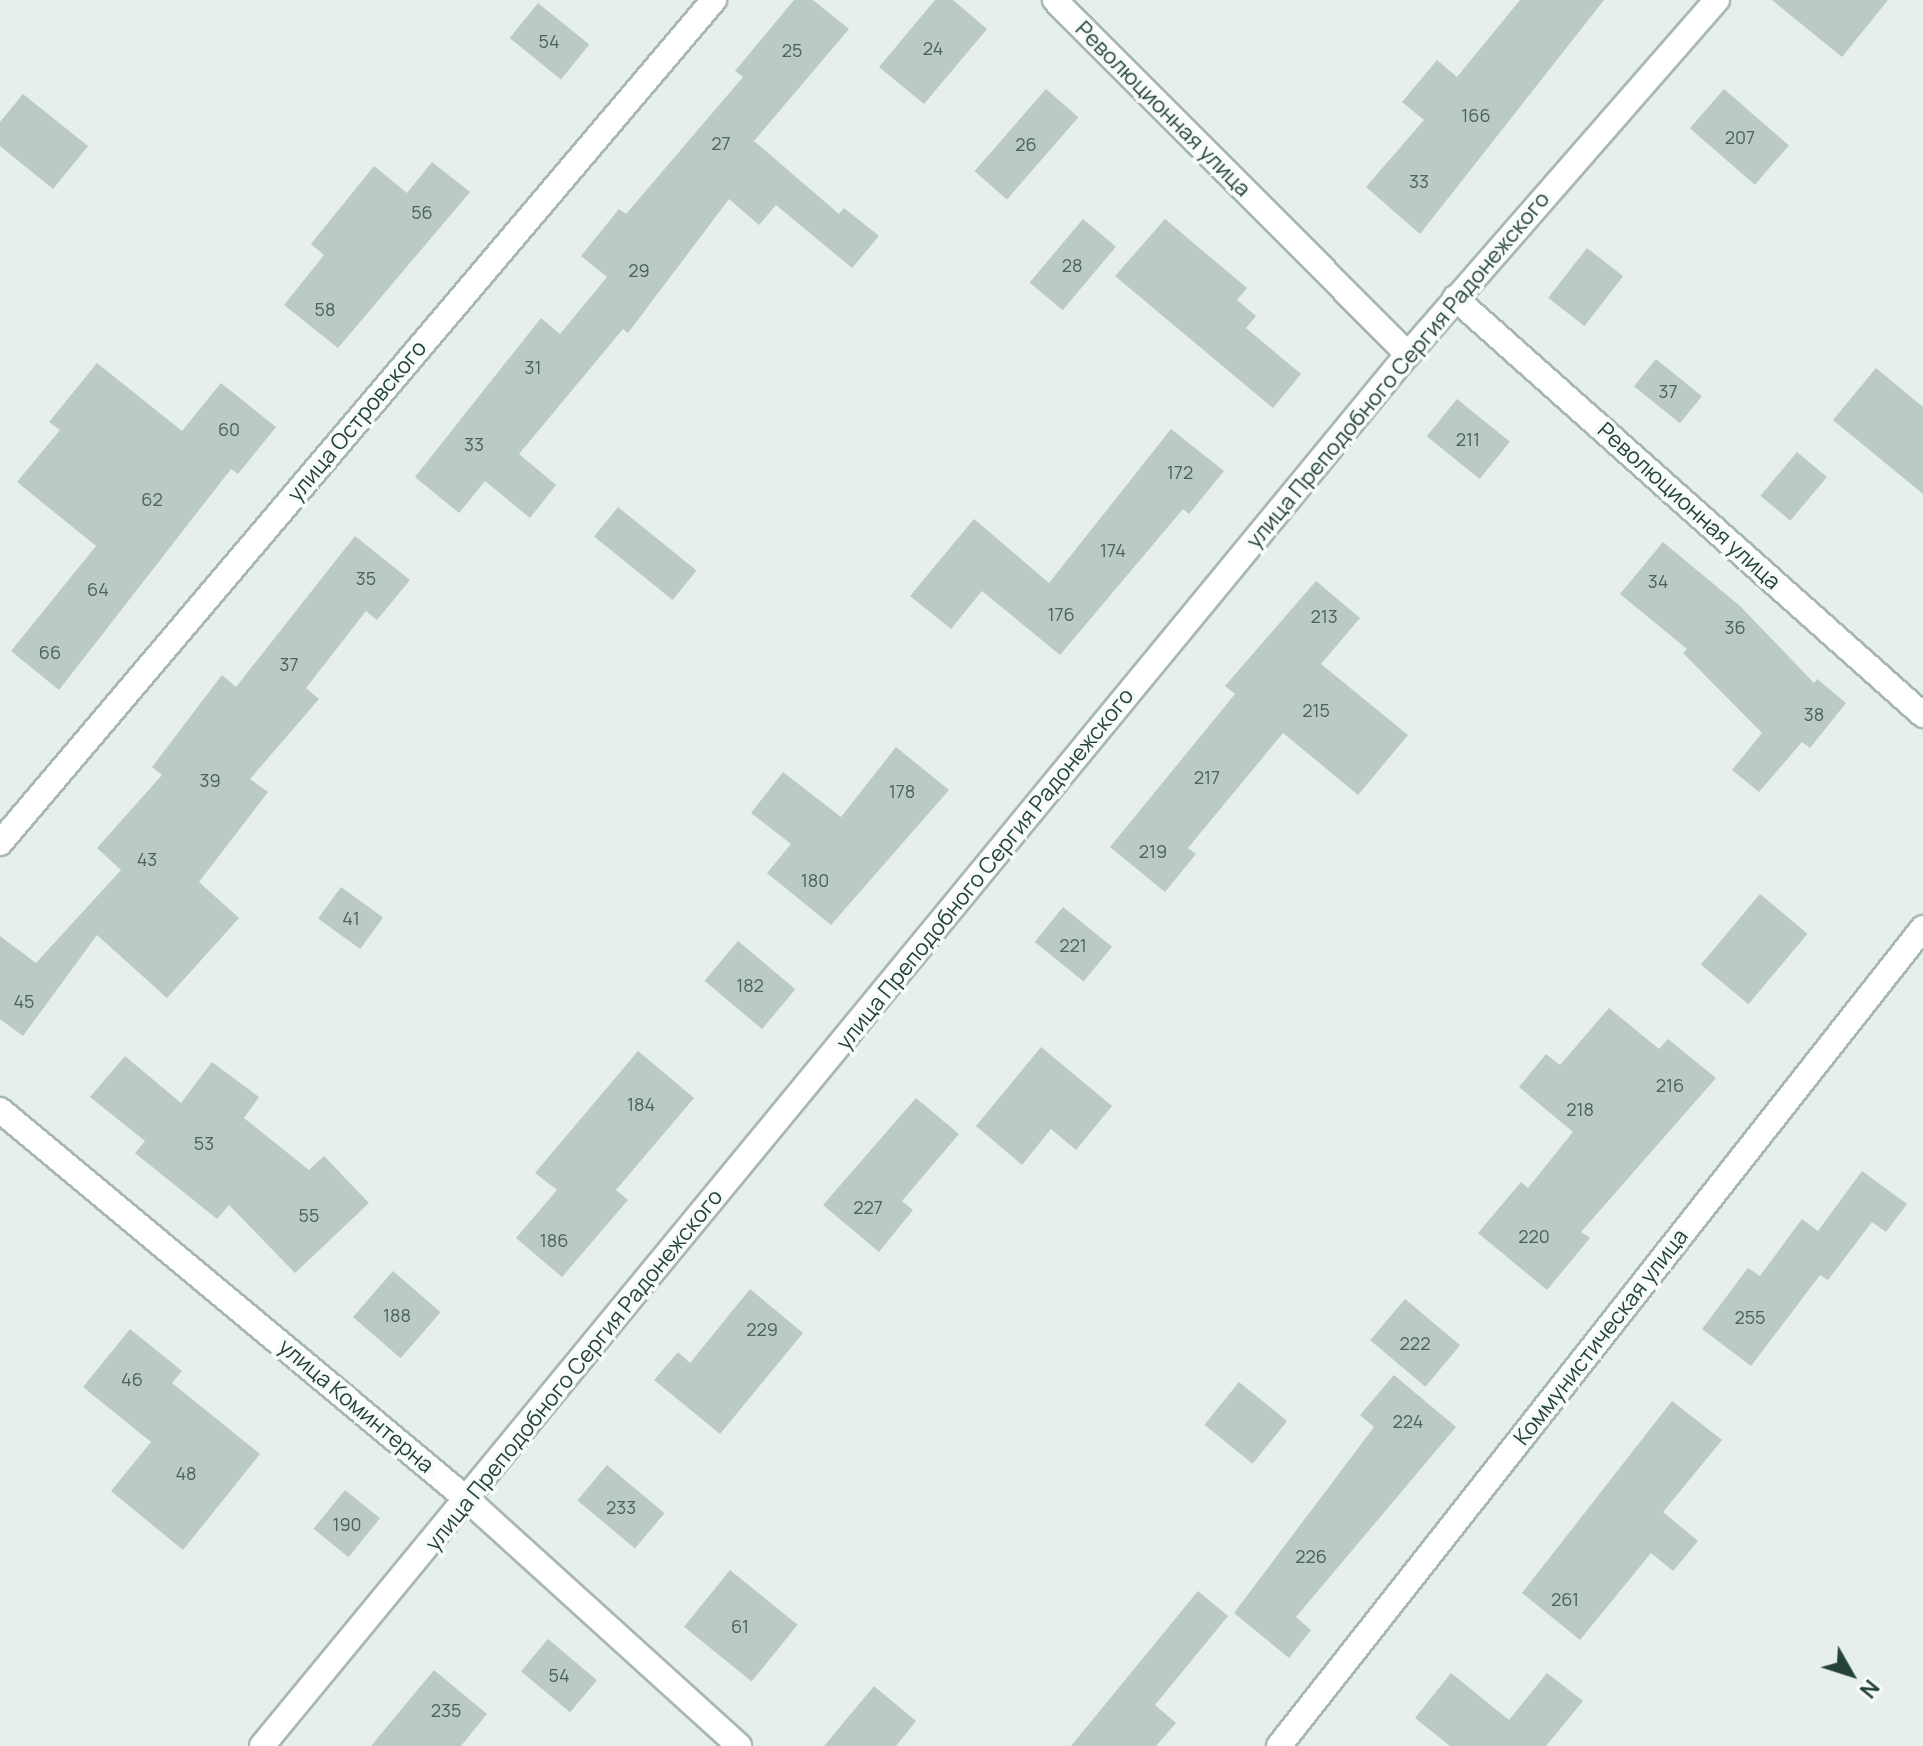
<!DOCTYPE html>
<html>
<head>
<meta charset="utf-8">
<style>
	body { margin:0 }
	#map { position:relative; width:1923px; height:1746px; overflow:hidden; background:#e6efeb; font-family:Manrope,sans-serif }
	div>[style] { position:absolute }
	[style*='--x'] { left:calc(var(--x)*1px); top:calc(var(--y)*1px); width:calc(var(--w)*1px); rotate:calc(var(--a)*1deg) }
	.building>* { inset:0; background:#bbcac4; transform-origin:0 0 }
	.roads { filter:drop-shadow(2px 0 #a8b8b2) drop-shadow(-2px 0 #a8b8b2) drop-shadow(0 2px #a8b8b2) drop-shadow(0 -2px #a8b8b2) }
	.minor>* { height:24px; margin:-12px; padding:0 12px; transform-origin:12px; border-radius:12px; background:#fff }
	.tertiary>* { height:24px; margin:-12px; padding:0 12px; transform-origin:12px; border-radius:12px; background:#fff }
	span { translate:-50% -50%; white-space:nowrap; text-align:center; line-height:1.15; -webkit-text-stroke:7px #f7fbf9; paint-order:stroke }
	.number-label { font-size:18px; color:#4a645c }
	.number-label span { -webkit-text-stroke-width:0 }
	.street-label { font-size:22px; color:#24423a }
	.north { position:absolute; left:1811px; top:1634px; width:80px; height:80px; -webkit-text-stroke:6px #f7fbf9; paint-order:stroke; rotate:129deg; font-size:22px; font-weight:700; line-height:32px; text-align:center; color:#24423a }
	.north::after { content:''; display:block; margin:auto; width:28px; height:36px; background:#24423a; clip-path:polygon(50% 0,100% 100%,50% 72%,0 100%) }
</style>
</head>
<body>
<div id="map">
	<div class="building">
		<div style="clip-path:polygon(794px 0,813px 0,849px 29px,754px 141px,839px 214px,844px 208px,879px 236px,852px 268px,776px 205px,759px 225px,729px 199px,628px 333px,623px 329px,519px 454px,556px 485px,530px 518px,485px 481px,459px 513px,415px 477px,541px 318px,560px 334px,607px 277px,581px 256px,619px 209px,626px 214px,743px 77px,735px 71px)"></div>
		<div style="clip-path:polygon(935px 0,953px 0,987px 29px,924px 104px,879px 67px)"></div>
		<div style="clip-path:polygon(1520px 0,1604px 0,1420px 234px,1366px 187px,1424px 120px,1402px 102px,1437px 60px,1457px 77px)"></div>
		<div style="clip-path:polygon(1772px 0,1888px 0,1842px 57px)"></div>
		<div style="left:538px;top:3px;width:66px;height:45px;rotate:39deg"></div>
		<div style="left:1046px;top:89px;width:43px;height:109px;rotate:41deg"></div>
		<div style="left:1724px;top:89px;width:86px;height:52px;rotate:41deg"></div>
		<div style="clip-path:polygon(23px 94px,88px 146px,53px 189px,0 146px,0 122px)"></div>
		<div style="clip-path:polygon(432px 162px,470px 192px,338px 348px,284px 305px,324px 255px,311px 244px,374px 166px,407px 193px)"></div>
		<div style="left:1083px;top:219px;width:43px;height:83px;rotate:40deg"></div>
		<div style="clip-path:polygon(1165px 219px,1247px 288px,1237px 300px,1256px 316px,1246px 328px,1301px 374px,1273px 408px,1115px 276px)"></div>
		<div style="left:1587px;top:248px;width:46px;height:63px;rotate:38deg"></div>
		<div style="left:1656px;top:359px;width:59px;height:35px;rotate:39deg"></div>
		<div style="clip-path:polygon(97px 363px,182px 431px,221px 383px,276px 427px,238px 474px,231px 469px,59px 690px,11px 651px,96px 546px,17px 482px,60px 430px,49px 422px)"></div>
		<div style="clip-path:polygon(1876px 368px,1923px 407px,1923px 494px,1833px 420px)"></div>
		<div style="left:1457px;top:399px;width:68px;height:48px;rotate:39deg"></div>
		<div style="clip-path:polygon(1171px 429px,1224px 471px,1189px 514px,1183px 509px,1060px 655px,982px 591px,951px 629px,910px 596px,974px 519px,1049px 583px)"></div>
		<div style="left:1797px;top:452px;width:39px;height:57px;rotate:40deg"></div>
		<div style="left:618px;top:507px;width:101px;height:38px;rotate:39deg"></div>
		<div style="clip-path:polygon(355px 536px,410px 580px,377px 620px,366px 611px,306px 688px,319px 699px,250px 779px,268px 792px,199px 882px,239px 918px,167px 998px,97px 935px,23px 1036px,0 1019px,0 936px,36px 963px,121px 870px,97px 848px,162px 775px,152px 767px,222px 675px,236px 687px)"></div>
		<div style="clip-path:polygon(1663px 542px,1740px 606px,1814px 683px,1817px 679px,1846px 703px,1810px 748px,1802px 742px,1759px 792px,1732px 770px,1762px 733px,1683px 653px,1687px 649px,1620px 594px)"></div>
		<div style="clip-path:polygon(1316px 581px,1360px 618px,1321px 664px,1408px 735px,1358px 795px,1283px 733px,1188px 848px,1196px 854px,1165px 892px,1110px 847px,1235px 694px,1225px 686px)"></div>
		<div style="clip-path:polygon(896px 747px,949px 790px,831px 925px,767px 873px,791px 844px,751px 813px,783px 772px,841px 817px)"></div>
		<div style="left:341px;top:887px;width:52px;height:39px;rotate:36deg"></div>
		<div style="left:1760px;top:894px;width:62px;height:92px;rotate:40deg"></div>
		<div style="left:1063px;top:907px;width:63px;height:45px;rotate:39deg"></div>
		<div style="left:738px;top:941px;width:75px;height:52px;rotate:40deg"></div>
		<div style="clip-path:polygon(1609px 1008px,1659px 1049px,1668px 1039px,1716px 1078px,1581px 1232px,1590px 1238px,1547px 1290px,1478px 1233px,1521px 1182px,1528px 1188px,1573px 1132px,1519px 1087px,1546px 1054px,1560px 1065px)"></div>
		<div style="clip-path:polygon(1041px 1047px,1112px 1106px,1076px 1150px,1051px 1129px,1022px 1165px,976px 1126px)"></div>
		<div style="clip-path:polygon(638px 1051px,694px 1098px,616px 1190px,628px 1200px,562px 1277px,516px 1238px,557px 1190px,535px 1173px)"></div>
		<div style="clip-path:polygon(125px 1056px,181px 1103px,212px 1062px,259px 1097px,244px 1118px,309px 1170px,324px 1156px,369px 1203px,295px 1273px,229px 1205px,217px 1219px,135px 1153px,145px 1141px,90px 1097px)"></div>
		<div style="clip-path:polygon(916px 1098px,959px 1134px,902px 1201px,913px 1210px,879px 1252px,823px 1205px)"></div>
		<div style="clip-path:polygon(1862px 1171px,1907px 1204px,1886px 1232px,1872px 1222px,1828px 1280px,1820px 1275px,1751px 1366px,1702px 1329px,1748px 1268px,1760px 1276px,1802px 1219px,1818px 1231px)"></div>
		<div style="left:393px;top:1271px;width:63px;height:61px;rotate:41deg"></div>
		<div style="clip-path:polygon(750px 1289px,803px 1333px,720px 1434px,654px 1380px,678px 1352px,690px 1363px)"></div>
		<div style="left:1405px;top:1299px;width:72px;height:54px;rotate:40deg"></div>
		<div style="clip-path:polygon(130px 1329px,182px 1371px,172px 1383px,260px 1454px,183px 1550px,111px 1491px,151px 1442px,83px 1387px)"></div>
		<div style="clip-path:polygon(1394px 1375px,1456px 1427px,1296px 1617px,1311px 1630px,1289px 1658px,1234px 1613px,1374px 1427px,1360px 1415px)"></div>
		<div style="left:1239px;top:1382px;width:62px;height:55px;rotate:39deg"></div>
		<div style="clip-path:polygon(1672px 1401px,1722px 1440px,1663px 1512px,1698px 1541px,1673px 1571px,1651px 1553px,1580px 1640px,1522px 1593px)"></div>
		<div style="left:607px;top:1465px;width:75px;height:46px;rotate:40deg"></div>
		<div style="left:345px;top:1490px;width:45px;height:50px;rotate:39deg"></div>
		<div style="left:730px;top:1570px;width:87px;height:73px;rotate:39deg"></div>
		<div style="clip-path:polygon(1198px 1591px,1228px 1616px,1155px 1705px,1176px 1723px,1156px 1746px,1071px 1746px)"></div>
		<div style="left:548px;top:1639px;width:64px;height:42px;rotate:40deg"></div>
		<div style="clip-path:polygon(434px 1670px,487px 1714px,461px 1746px,371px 1746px)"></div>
		<div style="clip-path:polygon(1451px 1673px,1509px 1720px,1547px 1673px,1583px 1701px,1546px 1746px,1450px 1746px,1415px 1718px)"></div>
		<div style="clip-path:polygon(874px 1686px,916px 1721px,896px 1746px,824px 1746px)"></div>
	</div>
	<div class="roads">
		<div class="minor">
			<div style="--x:1055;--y:0;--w:500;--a:45.1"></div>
			<div style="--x:1455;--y:298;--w:627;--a:41.7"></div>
			<div style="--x:0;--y:843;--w:1105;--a:-49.74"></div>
			<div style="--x:0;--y:1110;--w:609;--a:39.81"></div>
			<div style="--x:468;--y:1500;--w:366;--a:42.2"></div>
		</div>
		<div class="tertiary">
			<div style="--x:262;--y:1746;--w:1803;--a:-50.54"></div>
			<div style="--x:1408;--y:354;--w:470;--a:-48.9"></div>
			<div style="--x:1279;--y:1746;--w:1041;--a:-51.79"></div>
		</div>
	</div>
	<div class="number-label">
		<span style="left:549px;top:41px">54</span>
		<span style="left:933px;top:48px">24</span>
		<span style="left:792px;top:50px">25</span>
		<span style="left:1476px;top:115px">166</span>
		<span style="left:1740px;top:137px">207</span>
		<span style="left:721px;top:143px">27</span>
		<span style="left:1026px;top:144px">26</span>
		<span style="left:1419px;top:181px">33</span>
		<span style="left:422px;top:212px">56</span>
		<span style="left:1072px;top:265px">28</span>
		<span style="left:639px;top:270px">29</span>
		<span style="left:325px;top:309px">58</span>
		<span style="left:533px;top:367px">31</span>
		<span style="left:1668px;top:391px">37</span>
		<span style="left:229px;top:429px">60</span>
		<span style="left:1468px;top:439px">211</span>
		<span style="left:474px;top:444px">33</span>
		<span style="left:1180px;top:472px">172</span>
		<span style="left:152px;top:499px">62</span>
		<span style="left:1113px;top:550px">174</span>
		<span style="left:366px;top:578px">35</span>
		<span style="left:1658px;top:581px">34</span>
		<span style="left:98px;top:589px">64</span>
		<span style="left:1061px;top:614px">176</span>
		<span style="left:1324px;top:616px">213</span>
		<span style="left:1735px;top:627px">36</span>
		<span style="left:50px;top:652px">66</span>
		<span style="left:289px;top:664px">37</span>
		<span style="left:1316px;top:710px">215</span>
		<span style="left:1814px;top:714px">38</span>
		<span style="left:1207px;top:777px">217</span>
		<span style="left:210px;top:780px">39</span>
		<span style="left:902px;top:791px">178</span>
		<span style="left:1153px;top:851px">219</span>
		<span style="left:147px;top:859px">43</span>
		<span style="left:815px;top:880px">180</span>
		<span style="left:351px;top:918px">41</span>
		<span style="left:1073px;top:945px">221</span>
		<span style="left:750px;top:985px">182</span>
		<span style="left:24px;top:1001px">45</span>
		<span style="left:1670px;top:1085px">216</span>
		<span style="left:641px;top:1104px">184</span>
		<span style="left:1580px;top:1109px">218</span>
		<span style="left:204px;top:1143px">53</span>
		<span style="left:868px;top:1207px">227</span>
		<span style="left:309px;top:1215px">55</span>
		<span style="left:1534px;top:1236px">220</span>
		<span style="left:554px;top:1240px">186</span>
		<span style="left:397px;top:1315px">188</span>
		<span style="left:1750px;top:1317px">255</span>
		<span style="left:762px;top:1329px">229</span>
		<span style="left:1415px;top:1343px">222</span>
		<span style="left:132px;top:1379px">46</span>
		<span style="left:1408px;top:1421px">224</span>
		<span style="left:186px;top:1473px">48</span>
		<span style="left:621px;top:1507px">233</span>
		<span style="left:347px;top:1524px">190</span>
		<span style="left:1311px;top:1556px">226</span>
		<span style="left:1565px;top:1599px">261</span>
		<span style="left:740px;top:1626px">61</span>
		<span style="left:559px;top:1675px">54</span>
		<span style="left:446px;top:1710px">235</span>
	</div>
	<div class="street-label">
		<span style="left:1163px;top:109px;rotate:45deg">Революционная улица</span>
		<span style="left:1398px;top:370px;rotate:-50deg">улица Преподобного Сергия Радонежского</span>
		<span style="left:357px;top:421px;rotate:-50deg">улица Островского</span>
		<span style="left:1689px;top:506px;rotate:42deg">Революционная улица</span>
		<span style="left:985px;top:869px;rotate:-51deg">улица Преподобного Сергия Радонежского</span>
		<span style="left:1601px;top:1337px;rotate:-52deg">Коммунистическая улица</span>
		<span style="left:574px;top:1370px;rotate:-51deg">улица Преподобного Сергия Радонежского</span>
		<span style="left:356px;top:1406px;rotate:40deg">улица Коминтерна</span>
	</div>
	<div class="north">N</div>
</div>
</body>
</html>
